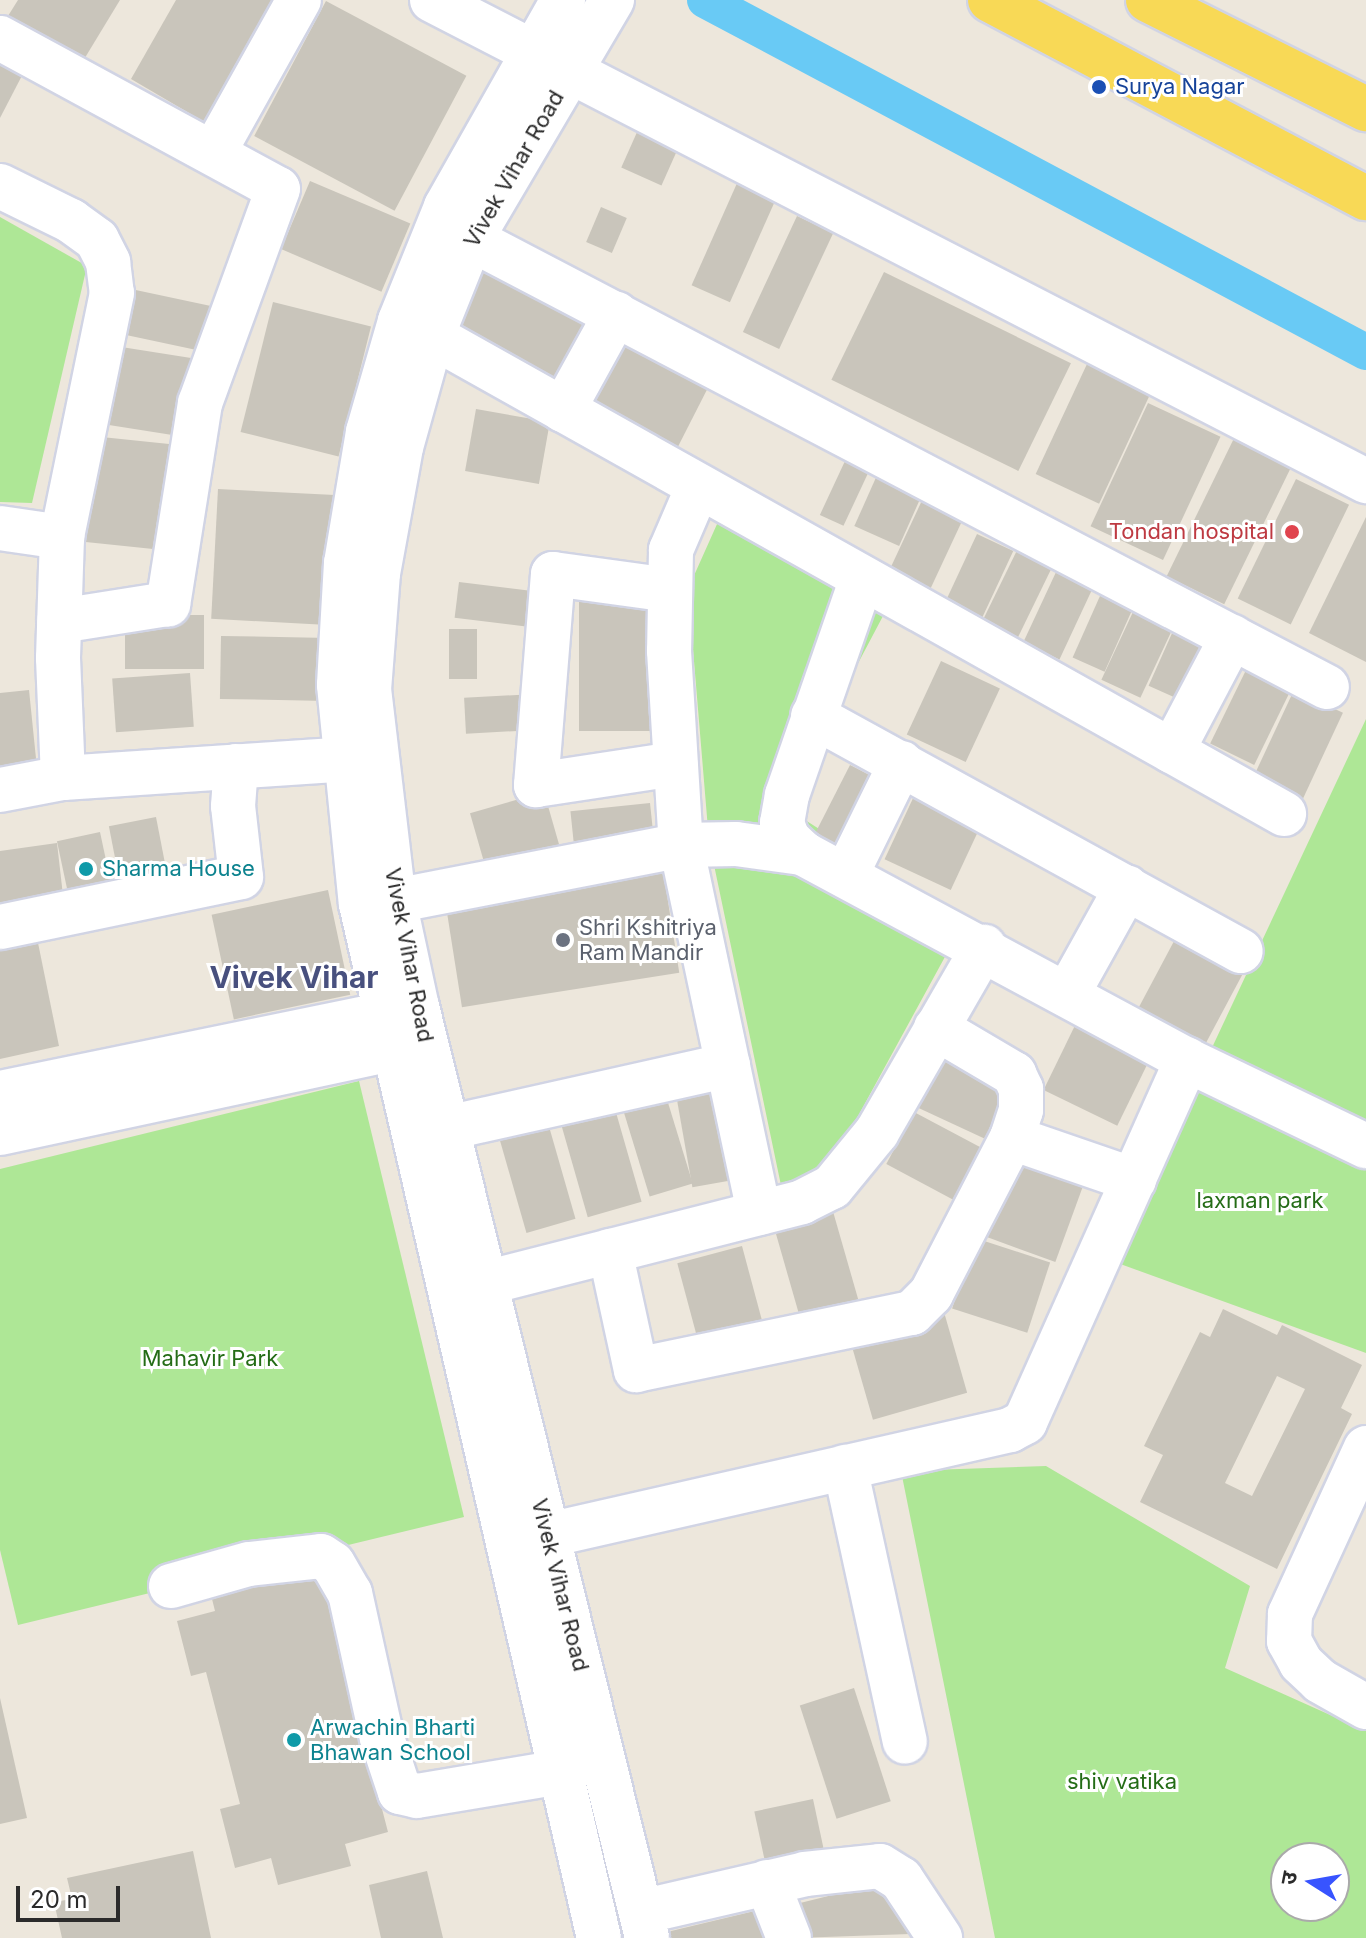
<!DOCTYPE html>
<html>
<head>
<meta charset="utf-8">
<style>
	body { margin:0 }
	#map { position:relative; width:1366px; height:1938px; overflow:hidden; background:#ede7dc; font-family:Inter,"Noto Sans Devanagari",sans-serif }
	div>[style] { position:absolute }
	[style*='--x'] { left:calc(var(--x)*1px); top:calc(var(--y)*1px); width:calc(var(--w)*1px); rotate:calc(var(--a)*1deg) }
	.green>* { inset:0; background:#aee796 }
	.canal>* { height:36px; margin:-18px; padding:0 18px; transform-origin:18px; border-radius:18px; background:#69caf5 }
	.building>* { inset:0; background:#c9c5bb; transform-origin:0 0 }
	.roads { filter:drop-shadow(2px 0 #d1d4e4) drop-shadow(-2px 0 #d1d4e4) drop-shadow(0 2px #d1d4e4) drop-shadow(0 -2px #d1d4e4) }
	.minor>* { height:44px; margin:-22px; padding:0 22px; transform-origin:22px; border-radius:22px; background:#fff }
	.major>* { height:44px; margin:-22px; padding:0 22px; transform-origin:22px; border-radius:22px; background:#f8d956 }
	.dots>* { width:22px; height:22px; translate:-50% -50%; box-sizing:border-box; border:4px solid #fff; border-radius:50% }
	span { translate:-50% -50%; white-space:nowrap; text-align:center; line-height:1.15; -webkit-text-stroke:6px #fff; paint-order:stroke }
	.transit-label { font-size:22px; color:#164399 }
	.left { translate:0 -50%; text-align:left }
	.street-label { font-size:22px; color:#2b2b2b }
	.health-label { font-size:22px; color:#be3a42 }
	.right { translate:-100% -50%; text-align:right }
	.culture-label { font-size:22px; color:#0d838f }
	.worship-label { font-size:22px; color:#5b616d }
	.park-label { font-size:22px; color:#246c16 }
	.district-label { font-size:30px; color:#48507e; font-weight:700 }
	.north { position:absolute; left:1270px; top:1842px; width:80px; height:80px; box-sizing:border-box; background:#fff; border:2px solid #aaa; border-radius:50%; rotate:281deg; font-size:22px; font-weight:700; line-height:32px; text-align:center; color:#2b2b2b }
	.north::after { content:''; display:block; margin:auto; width:28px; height:36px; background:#3854ff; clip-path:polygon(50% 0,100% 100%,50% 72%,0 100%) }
	.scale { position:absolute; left:16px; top:1886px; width:104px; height:36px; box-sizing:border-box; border:4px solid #2b2b2b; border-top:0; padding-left:10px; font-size:24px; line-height:28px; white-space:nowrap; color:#2b2b2b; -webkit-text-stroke:6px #fff; paint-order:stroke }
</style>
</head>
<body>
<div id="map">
	<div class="green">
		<div style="clip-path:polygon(0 217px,87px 266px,32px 503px,0 502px)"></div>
		<div style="clip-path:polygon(726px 504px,883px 616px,789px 794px,788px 809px,964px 922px,821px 1184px,783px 1195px,709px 841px,688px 589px)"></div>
		<div style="clip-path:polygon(1366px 719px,1366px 1353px,1112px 1261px)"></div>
		<div style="clip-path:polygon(359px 1081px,464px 1517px,18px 1625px,0 1550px,0 1169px)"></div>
		<div style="clip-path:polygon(evenodd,1046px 1466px,1250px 1586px,1225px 1668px,1366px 1731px,1366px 1938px,995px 1938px,901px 1471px,1046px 1466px,1286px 1858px,1334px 1858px,1334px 1906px,1286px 1906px,1286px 1858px)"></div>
	</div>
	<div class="canal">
		<div style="--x:705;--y:0;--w:749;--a:28.04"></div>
	</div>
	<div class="building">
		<div style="clip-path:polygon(18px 0,120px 0,83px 61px,8px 16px)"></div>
		<div style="clip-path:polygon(176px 0,277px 0,206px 123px,131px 79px)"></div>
		<div style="left:326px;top:1px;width:159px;height:153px;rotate:28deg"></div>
		<div style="clip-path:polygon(0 49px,28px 64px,0 118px)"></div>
		<div style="left:642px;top:121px;width:44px;height:51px;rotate:24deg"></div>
		<div style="left:742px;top:172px;width:42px;height:124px;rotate:24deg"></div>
		<div style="left:310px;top:181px;width:109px;height:74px;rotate:23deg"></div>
		<div style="left:601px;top:207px;width:28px;height:38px;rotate:23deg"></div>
		<div style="left:797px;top:216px;width:40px;height:128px;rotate:25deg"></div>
		<div style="left:490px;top:260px;width:120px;height:90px;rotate:27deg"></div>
		<div style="left:884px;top:272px;width:208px;height:120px;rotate:26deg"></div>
		<div style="left:131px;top:289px;width:90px;height:46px;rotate:12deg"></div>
		<div style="left:273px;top:302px;width:101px;height:134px;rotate:14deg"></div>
		<div style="left:627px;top:333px;width:97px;height:92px;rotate:27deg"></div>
		<div style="left:115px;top:346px;width:85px;height:79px;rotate:9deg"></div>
		<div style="left:1094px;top:349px;width:70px;height:138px;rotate:25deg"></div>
		<div style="left:1148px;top:403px;width:80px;height:136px;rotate:25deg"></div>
		<div style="left:476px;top:409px;width:75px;height:63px;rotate:10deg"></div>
		<div style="left:1239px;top:428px;width:64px;height:165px;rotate:26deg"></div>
		<div style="left:92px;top:436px;width:92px;height:106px;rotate:6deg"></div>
		<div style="left:852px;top:446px;width:26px;height:76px;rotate:25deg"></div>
		<div style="left:882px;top:464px;width:49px;height:68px;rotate:24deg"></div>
		<div style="left:1296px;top:479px;width:59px;height:133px;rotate:26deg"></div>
		<div style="left:218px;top:489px;width:117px;height:130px;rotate:3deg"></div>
		<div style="left:925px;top:494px;width:45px;height:87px;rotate:25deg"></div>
		<div style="clip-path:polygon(1366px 517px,1366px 662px,1309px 633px)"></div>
		<div style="left:977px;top:534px;width:40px;height:75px;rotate:25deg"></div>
		<div style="left:1021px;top:542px;width:39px;height:91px;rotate:26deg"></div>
		<div style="left:1057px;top:570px;width:40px;height:80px;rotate:25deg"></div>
		<div style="left:1108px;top:578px;width:35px;height:87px;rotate:24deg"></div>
		<div style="left:459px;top:582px;width:78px;height:36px;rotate:7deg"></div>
		<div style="left:662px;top:592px;width:139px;height:83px;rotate:90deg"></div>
		<div style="left:1139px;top:599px;width:43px;height:89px;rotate:25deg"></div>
		<div style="left:125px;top:615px;width:79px;height:54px"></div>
		<div style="left:449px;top:629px;width:28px;height:50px"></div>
		<div style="left:1173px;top:631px;width:49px;height:60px;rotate:24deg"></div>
		<div style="left:221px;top:636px;width:108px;height:63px;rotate:1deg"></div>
		<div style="left:941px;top:661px;width:65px;height:81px;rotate:25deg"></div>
		<div style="left:1247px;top:668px;width:49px;height:84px;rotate:26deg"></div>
		<div style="left:190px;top:673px;width:54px;height:78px;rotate:86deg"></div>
		<div style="clip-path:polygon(29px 690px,38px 778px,0 783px,0 693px)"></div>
		<div style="left:1294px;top:690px;width:54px;height:98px;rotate:25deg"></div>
		<div style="left:535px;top:694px;width:36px;height:71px;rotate:87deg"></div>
		<div style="left:850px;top:765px;width:34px;height:87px;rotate:27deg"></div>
		<div style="left:544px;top:792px;width:62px;height:77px;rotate:74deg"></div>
		<div style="left:915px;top:794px;width:73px;height:72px;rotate:25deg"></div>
		<div style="left:650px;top:803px;width:30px;height:80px;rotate:84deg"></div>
		<div style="left:156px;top:817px;width:70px;height:48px;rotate:79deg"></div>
		<div style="left:100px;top:832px;width:64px;height:44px;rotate:78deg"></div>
		<div style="clip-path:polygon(57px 843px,65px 913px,0 919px,0 851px)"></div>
		<div style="left:663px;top:870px;width:104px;height:220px;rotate:81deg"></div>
		<div style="left:328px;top:890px;width:107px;height:119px;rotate:78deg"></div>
		<div style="left:1181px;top:928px;width:76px;height:106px;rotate:28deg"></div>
		<div style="clip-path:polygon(36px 933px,59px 1046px,0 1059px,0 940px)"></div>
		<div style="left:1083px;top:1009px;width:82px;height:90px;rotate:26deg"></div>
		<div style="left:940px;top:1055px;width:85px;height:57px;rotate:25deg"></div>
		<div style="left:730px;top:1078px;width:101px;height:56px;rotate:80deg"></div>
		<div style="left:662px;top:1083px;width:105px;height:45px;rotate:73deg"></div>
		<div style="left:611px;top:1095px;width:111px;height:56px;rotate:74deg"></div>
		<div style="left:914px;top:1112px;width:88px;height:59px;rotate:28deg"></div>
		<div style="left:546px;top:1116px;width:107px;height:51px;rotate:74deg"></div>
		<div style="left:1017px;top:1148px;width:75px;height:94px;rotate:20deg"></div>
		<div style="left:832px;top:1208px;width:96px;height:61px;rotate:74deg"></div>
		<div style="left:975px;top:1238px;width:79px;height:74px;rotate:18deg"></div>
		<div style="left:742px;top:1246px;width:95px;height:67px;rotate:75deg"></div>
		<div style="clip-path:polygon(evenodd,1223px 1309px,1277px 1335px,1282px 1325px,1362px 1365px,1341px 1408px,1352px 1414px,1277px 1569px,1140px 1502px,1163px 1455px,1144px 1446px,1200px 1332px,1210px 1337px,1223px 1309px,1277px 1376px,1305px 1389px,1252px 1496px,1225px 1483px,1277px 1376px)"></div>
		<div style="left:944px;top:1312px;width:84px;height:98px;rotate:74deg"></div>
		<div style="clip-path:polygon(319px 1567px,388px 1832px,345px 1844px,351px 1866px,278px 1885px,271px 1858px,235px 1868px,220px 1809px,240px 1804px,206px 1672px,191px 1676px,177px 1621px,215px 1611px,211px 1595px)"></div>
		<div style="left:854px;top:1688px;width:119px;height:57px;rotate:72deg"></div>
		<div style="clip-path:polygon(0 1698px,27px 1818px,0 1824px)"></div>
		<div style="left:813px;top:1799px;width:54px;height:60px;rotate:78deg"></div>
		<div style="clip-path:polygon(193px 1851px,211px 1938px,62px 1938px,54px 1902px,72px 1899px,67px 1878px)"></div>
		<div style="clip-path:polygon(427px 1871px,443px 1938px,381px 1938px,369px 1885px)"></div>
		<div style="clip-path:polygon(897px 1879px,910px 1934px,796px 1938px,788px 1906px)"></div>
		<div style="clip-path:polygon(763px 1909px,770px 1938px,668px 1938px,667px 1932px)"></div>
	</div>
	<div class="roads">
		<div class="minor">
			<div style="--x:432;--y:0;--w:1051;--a:27.25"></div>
			<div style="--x:563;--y:0;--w:238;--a:119.5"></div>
			<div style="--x:446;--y:207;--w:123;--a:112"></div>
			<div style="--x:400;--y:321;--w:116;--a:106.1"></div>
			<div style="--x:368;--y:432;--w:133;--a:99.5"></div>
			<div style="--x:346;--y:563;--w:122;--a:93.3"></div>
			<div style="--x:339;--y:685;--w:220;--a:84.3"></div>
			<div style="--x:361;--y:904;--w:1061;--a:77.04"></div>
			<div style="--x:612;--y:0;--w:277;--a:120.5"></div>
			<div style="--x:471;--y:239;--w:105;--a:111.9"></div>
			<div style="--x:432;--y:336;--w:115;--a:105.6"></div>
			<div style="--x:401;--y:447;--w:128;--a:100.3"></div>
			<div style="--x:378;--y:573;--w:116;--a:94.4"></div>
			<div style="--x:369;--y:689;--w:213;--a:83.3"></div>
			<div style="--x:394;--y:901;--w:108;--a:77.8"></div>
			<div style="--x:417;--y:1007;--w:959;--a:76.12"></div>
			<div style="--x:0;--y:38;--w:316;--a:28.5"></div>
			<div style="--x:278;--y:189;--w:228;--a:110"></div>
			<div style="--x:200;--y:403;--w:204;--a:99"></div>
			<div style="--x:168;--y:604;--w:110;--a:171.1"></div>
			<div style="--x:214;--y:152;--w:174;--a:-60.8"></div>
			<div style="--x:0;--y:186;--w:79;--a:26.2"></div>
			<div style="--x:71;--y:221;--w:32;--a:36"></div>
			<div style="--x:97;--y:240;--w:25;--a:63"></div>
			<div style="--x:108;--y:262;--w:31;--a:83"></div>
			<div style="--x:112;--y:293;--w:249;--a:101.6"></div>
			<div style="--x:62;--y:537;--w:121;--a:91.9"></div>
			<div style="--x:58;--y:658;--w:120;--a:87.6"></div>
			<div style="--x:471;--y:239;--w:966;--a:27.63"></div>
			<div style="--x:432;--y:336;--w:977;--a:29.29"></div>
			<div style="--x:563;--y:410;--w:110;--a:-61.1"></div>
			<div style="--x:698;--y:487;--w:69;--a:113.2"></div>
			<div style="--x:671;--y:550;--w:101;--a:91.1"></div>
			<div style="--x:669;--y:651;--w:194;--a:86.5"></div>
			<div style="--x:681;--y:845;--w:376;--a:78"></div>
			<div style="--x:0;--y:528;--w:63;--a:8.3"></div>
			<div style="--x:670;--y:590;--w:118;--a:-172.2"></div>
			<div style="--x:553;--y:574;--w:212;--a:94.6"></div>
			<div style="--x:536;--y:785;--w:141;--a:-8.6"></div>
			<div style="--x:813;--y:716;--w:488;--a:28.8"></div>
			<div style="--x:1172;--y:751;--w:129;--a:-62.2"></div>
			<div style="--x:0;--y:790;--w:64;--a:-10.8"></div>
			<div style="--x:63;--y:778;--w:314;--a:-3.8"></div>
			<div style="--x:846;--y:875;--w:125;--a:-63.8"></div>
			<div style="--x:394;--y:901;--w:292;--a:-11"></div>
			<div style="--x:681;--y:845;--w:55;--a:-1"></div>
			<div style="--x:736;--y:844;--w:68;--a:7.7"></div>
			<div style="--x:0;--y:927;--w:246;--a:-11.7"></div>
			<div style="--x:241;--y:877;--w:71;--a:-96.4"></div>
			<div style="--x:233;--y:806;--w:40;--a:-85.7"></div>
			<div style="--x:1068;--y:993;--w:121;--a:-60.9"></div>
			<div style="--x:936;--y:1028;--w:91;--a:30.5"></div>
			<div style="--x:1014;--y:1074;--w:17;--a:65"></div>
			<div style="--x:1021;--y:1089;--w:21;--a:90"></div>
			<div style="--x:1021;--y:1110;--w:29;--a:108"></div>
			<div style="--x:1187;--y:1060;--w:199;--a:25.7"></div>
			<div style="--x:0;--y:1093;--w:422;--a:-11.6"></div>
			<div style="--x:447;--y:1128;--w:288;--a:-12.6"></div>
			<div style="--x:0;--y:1133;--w:429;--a:-12.1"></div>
			<div style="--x:610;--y:1251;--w:122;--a:77.7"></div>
			<div style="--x:636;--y:1370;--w:282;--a:-11.7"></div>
			<div style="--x:912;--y:1313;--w:27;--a:-45"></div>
			<div style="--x:931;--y:1294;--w:176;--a:-62.6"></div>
			<div style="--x:1012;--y:1138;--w:129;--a:19"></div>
			<div style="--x:485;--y:1283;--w:327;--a:-14.3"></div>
			<div style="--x:802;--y:1202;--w:34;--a:-27"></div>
			<div style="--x:832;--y:1187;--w:71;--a:-50.7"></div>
			<div style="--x:877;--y:1132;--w:214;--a:-60"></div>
			<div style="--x:1366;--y:1448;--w:183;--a:114.6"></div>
			<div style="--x:1290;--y:1614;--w:27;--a:92"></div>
			<div style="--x:1289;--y:1641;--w:25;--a:61"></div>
			<div style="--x:1301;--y:1663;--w:26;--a:43"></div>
			<div style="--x:1320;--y:1681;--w:53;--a:29.5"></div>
			<div style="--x:845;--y:1467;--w:281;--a:77.7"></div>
			<div style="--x:548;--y:1535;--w:474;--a:-12.8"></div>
			<div style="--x:1010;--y:1430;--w:17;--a:-28"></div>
			<div style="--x:1025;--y:1422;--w:397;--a:-65.9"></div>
			<div style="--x:1187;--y:1060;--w:436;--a:-151.7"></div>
			<div style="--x:803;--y:853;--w:21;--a:-137"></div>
			<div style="--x:788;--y:839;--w:17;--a:-111"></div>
			<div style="--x:782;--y:823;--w:28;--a:-80"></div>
			<div style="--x:787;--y:795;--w:229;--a:-70.9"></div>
			<div style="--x:171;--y:1586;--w:81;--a:-15.8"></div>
			<div style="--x:249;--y:1564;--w:72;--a:-6.3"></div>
			<div style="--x:321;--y:1556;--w:14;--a:34"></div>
			<div style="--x:333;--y:1564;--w:34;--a:60"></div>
			<div style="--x:350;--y:1593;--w:148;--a:77.6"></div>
			<div style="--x:382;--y:1738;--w:57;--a:71.6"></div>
			<div style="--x:400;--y:1792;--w:17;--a:13"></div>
			<div style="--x:417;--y:1796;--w:145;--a:-9.5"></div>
			<div style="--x:767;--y:1882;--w:60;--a:68.6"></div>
			<div style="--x:641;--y:1912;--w:168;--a:-13"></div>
			<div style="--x:805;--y:1874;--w:75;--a:-6.1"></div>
			<div style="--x:880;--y:1866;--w:25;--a:32"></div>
			<div style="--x:901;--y:1879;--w:71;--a:56.5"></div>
		</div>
		<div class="major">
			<div style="--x:990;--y:0;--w:425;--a:27.8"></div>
			<div style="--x:1148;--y:0;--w:244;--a:26.6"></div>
		</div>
	</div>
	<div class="dots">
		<div style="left:1099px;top:87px;background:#1a4fb4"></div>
		<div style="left:1292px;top:532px;background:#e0444e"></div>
		<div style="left:86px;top:869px;background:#0f9aa8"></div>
		<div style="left:563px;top:940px;background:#6b7280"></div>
		<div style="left:294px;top:1740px;background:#0f9aa8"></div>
	</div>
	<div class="transit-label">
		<span class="left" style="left:1115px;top:87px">Surya Nagar</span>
	</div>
	<div class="street-label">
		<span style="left:514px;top:169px;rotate:-60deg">Vivek Vihar Road</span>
		<span style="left:409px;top:955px;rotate:79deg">Vivek Vihar Road</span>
		<span style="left:560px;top:1585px;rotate:76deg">Vivek Vihar Road</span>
	</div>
	<div class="health-label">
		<span class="right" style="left:1274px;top:532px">Tondan hospital</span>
	</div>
	<div class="culture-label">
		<span class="left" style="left:102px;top:869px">Sharma House</span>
		<span class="left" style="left:310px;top:1740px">Arwachin Bharti<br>Bhawan School</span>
	</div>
	<div class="worship-label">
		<span class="left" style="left:579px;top:940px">Shri Kshitriya<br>Ram Mandir</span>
	</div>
	<div class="park-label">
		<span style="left:1260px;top:1201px">laxman park</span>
		<span style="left:210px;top:1359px">Mahavir Park</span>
		<span style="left:1122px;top:1782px">shiv vatika</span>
	</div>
	<div class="district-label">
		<span style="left:294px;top:977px">Vivek Vihar</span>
	</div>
	<div class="north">उ</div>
	<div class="scale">20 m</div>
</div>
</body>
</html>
